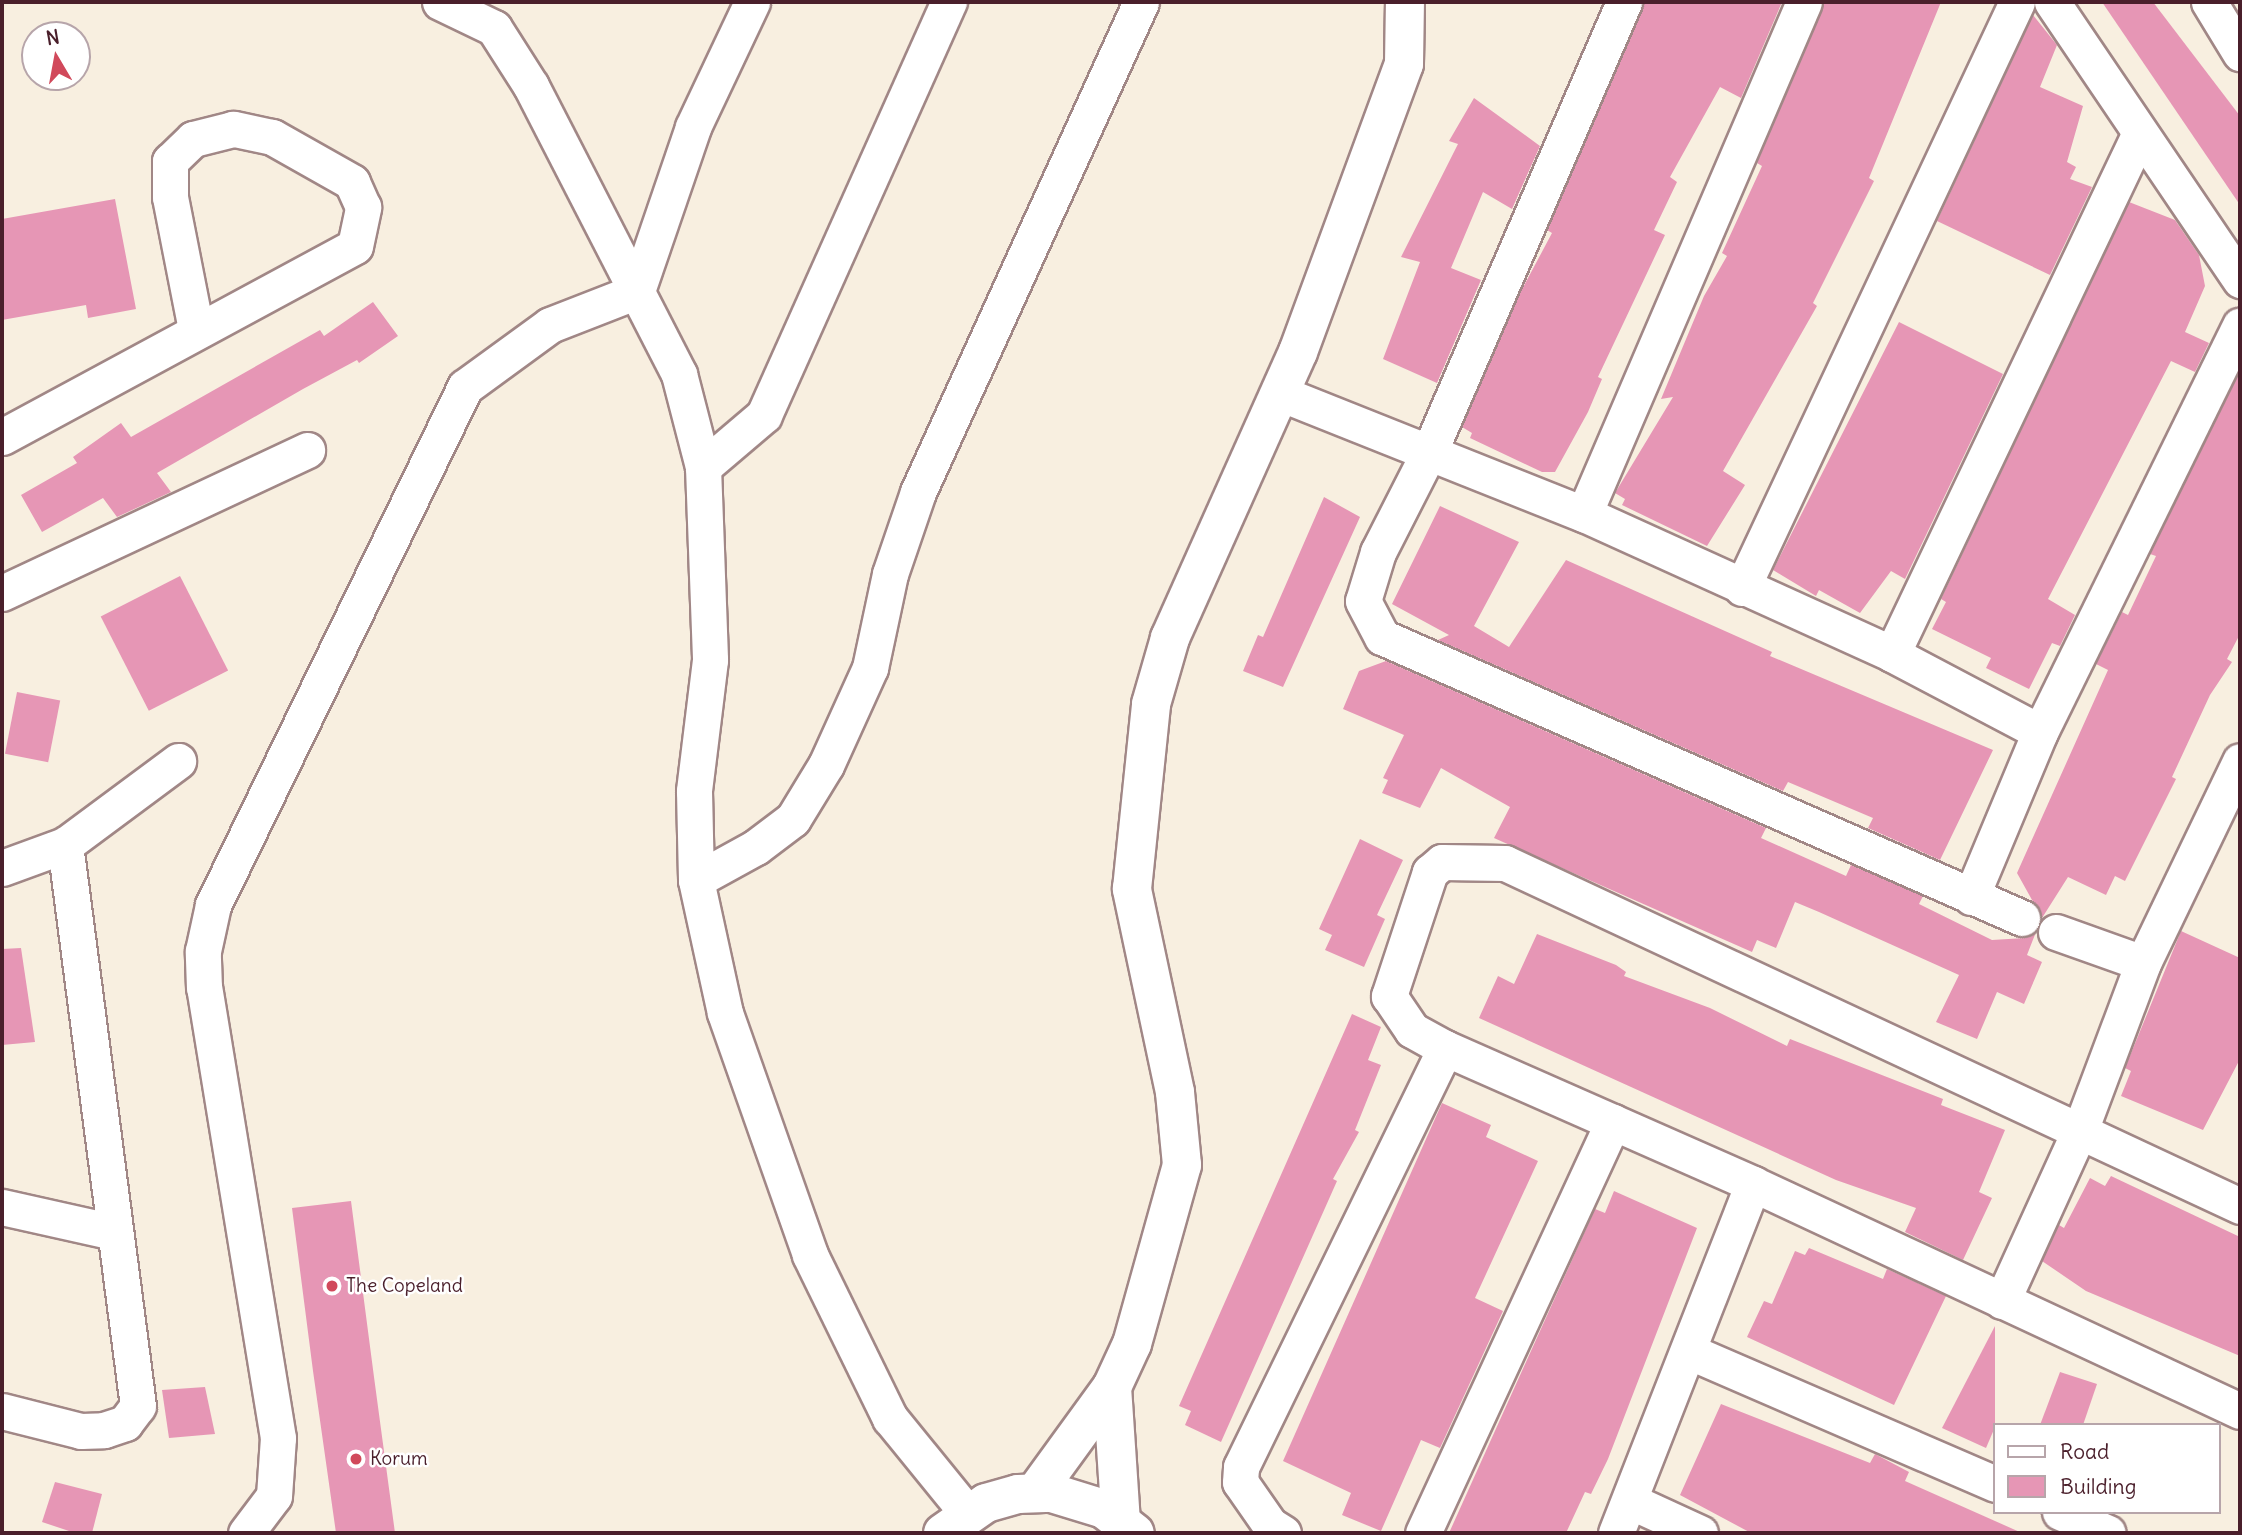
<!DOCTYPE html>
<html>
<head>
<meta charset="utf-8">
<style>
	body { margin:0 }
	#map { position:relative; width:2242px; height:1535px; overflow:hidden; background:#f8efe0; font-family:Delius,sans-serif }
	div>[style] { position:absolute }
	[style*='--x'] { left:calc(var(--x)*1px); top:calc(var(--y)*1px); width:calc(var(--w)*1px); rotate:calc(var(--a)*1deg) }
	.building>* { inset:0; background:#e696b5; transform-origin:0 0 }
	.roads { filter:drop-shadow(2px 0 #a18786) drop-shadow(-2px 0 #a18786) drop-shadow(0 2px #a18786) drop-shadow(0 -2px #a18786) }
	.minor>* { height:35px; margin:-17.5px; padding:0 17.5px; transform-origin:17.5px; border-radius:17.5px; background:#fff }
	.tertiary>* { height:38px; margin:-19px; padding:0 19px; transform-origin:19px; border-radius:19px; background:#fff }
	.dots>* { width:19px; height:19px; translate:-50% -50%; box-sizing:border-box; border:4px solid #fff; border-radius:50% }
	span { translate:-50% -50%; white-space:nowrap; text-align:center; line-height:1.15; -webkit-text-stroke:5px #fff; paint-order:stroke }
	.poi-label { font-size:19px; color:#4a1f2b }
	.left { translate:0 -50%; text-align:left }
	.frame { position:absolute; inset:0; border:4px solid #4a1f2b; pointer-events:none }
	.legend { position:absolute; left:1993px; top:1423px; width:228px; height:91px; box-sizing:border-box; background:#fff; border:2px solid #b7a5aa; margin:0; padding:9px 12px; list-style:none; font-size:21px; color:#4a1f2b }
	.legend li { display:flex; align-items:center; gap:14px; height:35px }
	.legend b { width:35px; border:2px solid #b7a5aa }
	.north { position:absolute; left:21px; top:21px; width:70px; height:70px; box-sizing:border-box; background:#fff; border:2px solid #b7a5aa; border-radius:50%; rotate:350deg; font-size:19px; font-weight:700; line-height:28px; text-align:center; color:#4a1f2b }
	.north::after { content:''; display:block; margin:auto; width:24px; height:32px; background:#d1495b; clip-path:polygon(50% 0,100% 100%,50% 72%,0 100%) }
</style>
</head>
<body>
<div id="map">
	<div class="building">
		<div style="clip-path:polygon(1644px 2px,1782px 2px,1741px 98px,1720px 87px,1670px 177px,1677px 182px,1654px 230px,1665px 235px,1598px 377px,1602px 379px,1588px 412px,1555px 472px,1542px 472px,1470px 438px,1472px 433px,1462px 427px,1519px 295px,1552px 233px,1547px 230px)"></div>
		<div style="clip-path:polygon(1824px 2px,1941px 2px,1869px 178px,1874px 181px,1813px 303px,1817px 306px,1723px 471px,1745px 485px,1707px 546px,1622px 505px,1625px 499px,1615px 493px,1673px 397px,1661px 399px,1704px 296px,1727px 256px,1722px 253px,1762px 166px,1757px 163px)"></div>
		<div style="clip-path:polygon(2102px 2px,2153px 2px,2240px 116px,2240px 205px)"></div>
		<div style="clip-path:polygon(2033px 15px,2057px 45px,2040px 87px,2083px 106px,2067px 162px,2076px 167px,2070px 179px,2092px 187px,2050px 275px,1937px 221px)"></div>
		<div style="clip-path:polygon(1474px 98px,1540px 146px,1512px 209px,1483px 192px,1451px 268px,1481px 280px,1437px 383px,1383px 359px,1420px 262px,1401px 257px,1458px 144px,1449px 141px)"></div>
		<div style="clip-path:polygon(115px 199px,136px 309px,88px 318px,86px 305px,2px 320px,2px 219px)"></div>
		<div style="clip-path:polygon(2129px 202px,2175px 220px,2199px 255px,2205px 286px,2185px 332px,2209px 343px,2195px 372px,2171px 361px,2048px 599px,2075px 615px,2060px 646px,2052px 643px,2029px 689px,1986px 668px,1991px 658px,1932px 629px,1946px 602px,1941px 599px)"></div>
		<div style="clip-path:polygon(373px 302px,398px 336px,359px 363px,357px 360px,303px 389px,157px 473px,171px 492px,117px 517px,103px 498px,42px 532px,21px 495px,77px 463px,73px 457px,121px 423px,131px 437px,320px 330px,324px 336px)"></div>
		<div style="clip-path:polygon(1899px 322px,2003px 374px,1905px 579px,1891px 571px,1860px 613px,1819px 590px,1816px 596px,1773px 570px)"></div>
		<div style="clip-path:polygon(2240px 371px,2240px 634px,2227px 659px,2232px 662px,2210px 695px,2172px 777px,2176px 779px,2125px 881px,2115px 876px,2106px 895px,2068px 877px,2042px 918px,2017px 873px,2108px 670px,2096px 664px,2122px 612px,2128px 615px,2156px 556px,2150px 554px)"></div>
		<div style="clip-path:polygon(1324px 497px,1360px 517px,1283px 687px,1243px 671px,1258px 635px,1263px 637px)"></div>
		<div style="clip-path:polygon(1440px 506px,1519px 542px,1474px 626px,1509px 647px,1566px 560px,1772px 652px,1770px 656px,1993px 750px,1940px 860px,1868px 828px,1873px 818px,1788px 782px,1783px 791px,1438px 640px,1449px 635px,1392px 604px)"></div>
		<div style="left:180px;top:576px;width:106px;height:89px;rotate:63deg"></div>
		<div style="clip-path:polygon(1386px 661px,1766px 828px,1761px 838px,1846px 876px,1851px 865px,1923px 896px,1919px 904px,1992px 940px,2025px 938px,2036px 932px,2027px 955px,2042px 962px,2024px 1004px,1997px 992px,1977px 1039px,1936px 1022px,1959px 975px,1819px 912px,1795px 902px,1776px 948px,1757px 940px,1752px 952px,1494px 838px,1510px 807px,1441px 768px,1420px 808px,1382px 793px,1388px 780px,1383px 778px,1404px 735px,1343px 709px,1359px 671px)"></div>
		<div style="left:17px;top:692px;width:44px;height:63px;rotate:11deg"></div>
		<div style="clip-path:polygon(1360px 839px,1403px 860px,1377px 915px,1385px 919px,1364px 967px,1325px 950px,1332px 935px,1319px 929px)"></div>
		<div style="clip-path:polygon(2181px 931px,2240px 958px,2240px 1059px,2203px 1130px,2121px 1096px,2131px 1071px,2125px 1068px)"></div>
		<div style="clip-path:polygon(1537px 934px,1616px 965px,1626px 972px,1624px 976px,1710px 1008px,1787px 1046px,1790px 1039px,1943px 1099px,1941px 1105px,2005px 1130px,1979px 1192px,1992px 1198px,1963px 1260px,1905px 1232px,1916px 1208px,1836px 1180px,1479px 1018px,1498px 976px,1514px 984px)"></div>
		<div style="clip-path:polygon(21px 948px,35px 1042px,2px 1045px,2px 949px)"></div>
		<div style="clip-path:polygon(1352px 1014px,1381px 1027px,1368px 1060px,1381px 1065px,1355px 1130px,1359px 1132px,1333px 1179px,1337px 1181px,1221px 1442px,1185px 1425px,1191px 1411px,1179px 1406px)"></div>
		<div style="clip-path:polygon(1442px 1103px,1491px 1125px,1486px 1137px,1538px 1161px,1475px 1298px,1503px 1311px,1440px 1448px,1421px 1440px,1381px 1531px,1342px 1515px,1351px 1493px,1283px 1461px)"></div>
		<div style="clip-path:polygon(2111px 1176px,2240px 1237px,2240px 1356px,2086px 1291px,2042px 1261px,2059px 1225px,2064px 1228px,2090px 1178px,2105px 1186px)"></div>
		<div style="clip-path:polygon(1614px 1191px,1697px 1228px,1608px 1459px,1591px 1494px,1585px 1492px,1566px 1533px,1449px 1533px,1595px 1209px,1605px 1213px)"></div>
		<div style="clip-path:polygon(351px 1201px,374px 1377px,395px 1533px,336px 1533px,313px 1371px,292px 1208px)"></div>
		<div style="clip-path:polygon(1809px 1248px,1883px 1279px,1887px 1269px,1946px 1296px,1894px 1405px,1747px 1337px,1764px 1301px,1772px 1304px,1795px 1251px,1805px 1255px)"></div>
		<div style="clip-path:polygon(1995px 1326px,1995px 1427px,1986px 1448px,1942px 1428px)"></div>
		<div style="clip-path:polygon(2060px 1372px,2097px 1384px,2083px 1425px,2040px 1425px)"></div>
		<div style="clip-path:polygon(205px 1387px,215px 1434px,169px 1438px,162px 1390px)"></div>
		<div style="clip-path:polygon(1721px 1404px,1870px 1463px,1875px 1454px,1909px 1472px,1905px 1481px,2022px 1533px,1751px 1533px,1680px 1495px)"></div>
		<div style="clip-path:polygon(55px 1482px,102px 1494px,92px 1533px,75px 1533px,42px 1522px)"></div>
	</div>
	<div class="roads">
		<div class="minor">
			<div style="--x:440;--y:2;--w:60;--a:25.7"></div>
			<div style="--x:494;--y:28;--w:69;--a:57.5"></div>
			<div style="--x:531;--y:86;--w:324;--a:62.8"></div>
			<div style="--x:679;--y:374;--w:96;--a:75.5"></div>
			<div style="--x:703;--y:467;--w:193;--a:87.9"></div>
			<div style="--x:710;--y:660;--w:132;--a:97"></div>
			<div style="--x:694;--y:791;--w:89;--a:88.7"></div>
			<div style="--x:696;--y:880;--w:136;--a:77.7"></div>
			<div style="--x:725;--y:1013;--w:256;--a:70.6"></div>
			<div style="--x:810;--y:1255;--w:182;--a:63.9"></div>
			<div style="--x:890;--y:1418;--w:124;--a:50.9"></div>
			<div style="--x:1624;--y:2;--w:493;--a:113.4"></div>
			<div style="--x:1428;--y:454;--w:110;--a:117"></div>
			<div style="--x:1378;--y:552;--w:51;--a:107"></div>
			<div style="--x:1363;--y:601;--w:41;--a:62.2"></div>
			<div style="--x:1382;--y:637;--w:699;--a:23.7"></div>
			<div style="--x:2052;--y:2;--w:336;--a:55.9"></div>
			<div style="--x:2209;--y:2;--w:60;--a:58.7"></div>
			<div style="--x:1282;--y:394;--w:325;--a:21.7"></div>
			<div style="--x:1584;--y:514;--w:338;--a:24.4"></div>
			<div style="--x:1892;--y:654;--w:167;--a:27.8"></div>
			<div style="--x:2;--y:437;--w:401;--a:-28.4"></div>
			<div style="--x:355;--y:246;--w:40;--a:-78"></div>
			<div style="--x:363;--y:207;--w:27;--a:-114"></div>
			<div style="--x:352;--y:182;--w:92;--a:-150.6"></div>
			<div style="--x:272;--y:137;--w:40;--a:-168"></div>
			<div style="--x:233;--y:129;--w:41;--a:166"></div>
			<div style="--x:193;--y:139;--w:32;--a:136"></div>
			<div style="--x:170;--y:161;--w:36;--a:90"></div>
			<div style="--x:170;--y:197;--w:135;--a:78.9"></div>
			<div style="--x:703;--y:467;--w:80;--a:-40.4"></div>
			<div style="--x:764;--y:415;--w:453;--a:-65.9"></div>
			<div style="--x:1584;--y:514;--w:557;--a:-66.75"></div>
			<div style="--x:1742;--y:588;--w:647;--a:-64.86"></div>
			<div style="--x:2;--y:593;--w:337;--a:-25.1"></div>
			<div style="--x:1892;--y:654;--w:575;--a:-64.55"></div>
			<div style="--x:2;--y:868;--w:67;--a:-20.1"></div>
			<div style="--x:65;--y:845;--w:141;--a:-36.6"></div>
			<div style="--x:696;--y:880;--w:68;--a:-28.8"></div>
			<div style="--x:756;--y:847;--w:46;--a:-37.1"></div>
			<div style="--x:793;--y:819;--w:63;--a:-58.6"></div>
			<div style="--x:826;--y:765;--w:107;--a:-65.6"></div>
			<div style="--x:870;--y:668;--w:96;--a:-78"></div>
			<div style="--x:890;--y:574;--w:87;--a:-71.1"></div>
			<div style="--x:918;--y:492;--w:538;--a:-65.53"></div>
			<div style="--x:1971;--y:897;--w:179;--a:-67.3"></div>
			<div style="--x:2040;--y:732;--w:453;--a:-63.8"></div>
			<div style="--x:2056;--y:932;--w:92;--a:19.6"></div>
			<div style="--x:2240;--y:1206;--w:811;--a:-154.98"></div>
			<div style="--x:1505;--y:863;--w:63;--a:-179.1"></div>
			<div style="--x:1442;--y:862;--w:16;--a:140"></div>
			<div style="--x:1430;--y:872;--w:131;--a:108.3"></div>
			<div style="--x:1389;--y:996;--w:41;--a:55.9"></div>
			<div style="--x:1412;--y:1030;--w:38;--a:29"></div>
			<div style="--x:1445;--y:1048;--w:337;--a:23.8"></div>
			<div style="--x:1753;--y:1184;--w:537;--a:24.99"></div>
			<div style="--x:2;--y:1207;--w:115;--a:12.6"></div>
			<div style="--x:2002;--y:1301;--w:190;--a:-65.5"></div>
			<div style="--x:2081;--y:1128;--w:176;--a:-69.4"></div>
			<div style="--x:2143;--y:963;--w:224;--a:-64.3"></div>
			<div style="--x:1688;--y:1351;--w:335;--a:23.4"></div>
			<div style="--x:2;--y:1411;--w:81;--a:14.2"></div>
			<div style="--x:81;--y:1431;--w:23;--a:-2"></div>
			<div style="--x:104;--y:1430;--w:22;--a:-18"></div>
			<div style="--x:125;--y:1423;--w:21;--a:-53"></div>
			<div style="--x:138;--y:1406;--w:566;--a:-97.41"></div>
			<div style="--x:1630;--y:1501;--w:77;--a:24.6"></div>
			<div style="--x:2060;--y:1512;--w:52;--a:23.6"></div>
			<div style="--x:246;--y:1533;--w:46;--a:-52.9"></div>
			<div style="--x:274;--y:1496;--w:58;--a:-86.1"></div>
			<div style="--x:278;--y:1438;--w:456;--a:-99.3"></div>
			<div style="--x:204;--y:988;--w:37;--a:-92"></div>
			<div style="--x:203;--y:951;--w:47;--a:-77.7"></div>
			<div style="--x:213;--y:905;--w:576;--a:-64.06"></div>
			<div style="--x:465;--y:387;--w:105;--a:-36.1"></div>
			<div style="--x:550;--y:325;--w:93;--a:-21.3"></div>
			<div style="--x:637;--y:291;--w:173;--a:-71.1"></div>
			<div style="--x:693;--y:127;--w:138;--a:-64.7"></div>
			<div style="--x:1283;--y:1533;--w:15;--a:-148"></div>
			<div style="--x:1270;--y:1525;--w:52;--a:-124.9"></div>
			<div style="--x:1240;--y:1482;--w:15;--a:-86"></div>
			<div style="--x:1241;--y:1467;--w:466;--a:-64"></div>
			<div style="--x:1423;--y:1533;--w:453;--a:-65.2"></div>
			<div style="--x:1616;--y:1533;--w:375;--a:-68.6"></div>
		</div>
		<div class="tertiary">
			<div style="--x:1112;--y:1387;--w:134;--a:86.2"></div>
			<div style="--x:1035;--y:1493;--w:131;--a:-54"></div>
			<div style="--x:1112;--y:1387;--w:47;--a:-65.1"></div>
			<div style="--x:1132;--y:1344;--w:186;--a:-74.4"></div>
			<div style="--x:1182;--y:1165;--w:73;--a:-95.5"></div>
			<div style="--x:1175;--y:1092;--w:208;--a:-102"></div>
			<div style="--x:1132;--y:889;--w:186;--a:-84.1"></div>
			<div style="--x:1151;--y:704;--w:69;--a:-73.9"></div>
			<div style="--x:1170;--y:638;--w:313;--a:-65.9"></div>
			<div style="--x:1298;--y:352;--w:307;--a:-69.8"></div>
			<div style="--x:1404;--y:64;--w:62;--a:-89.1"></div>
			<div style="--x:943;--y:1533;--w:52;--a:-34.9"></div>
			<div style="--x:986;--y:1503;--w:33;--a:-16"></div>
			<div style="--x:1018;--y:1494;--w:34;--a:-2"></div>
			<div style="--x:1052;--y:1493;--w:54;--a:17.1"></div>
			<div style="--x:1104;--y:1509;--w:39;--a:38"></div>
		</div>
	</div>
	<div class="dots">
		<div style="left:332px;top:1286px;background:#d1495b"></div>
		<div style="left:356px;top:1459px;background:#d1495b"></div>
	</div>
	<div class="poi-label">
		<span class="left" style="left:346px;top:1286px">The Copeland</span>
		<span class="left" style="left:370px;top:1459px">Korum</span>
	</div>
	<div class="frame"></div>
	<ul class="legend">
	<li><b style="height:9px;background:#fff"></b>Road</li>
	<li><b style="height:19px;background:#e696b5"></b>Building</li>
	</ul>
	<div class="north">N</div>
</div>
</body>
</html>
